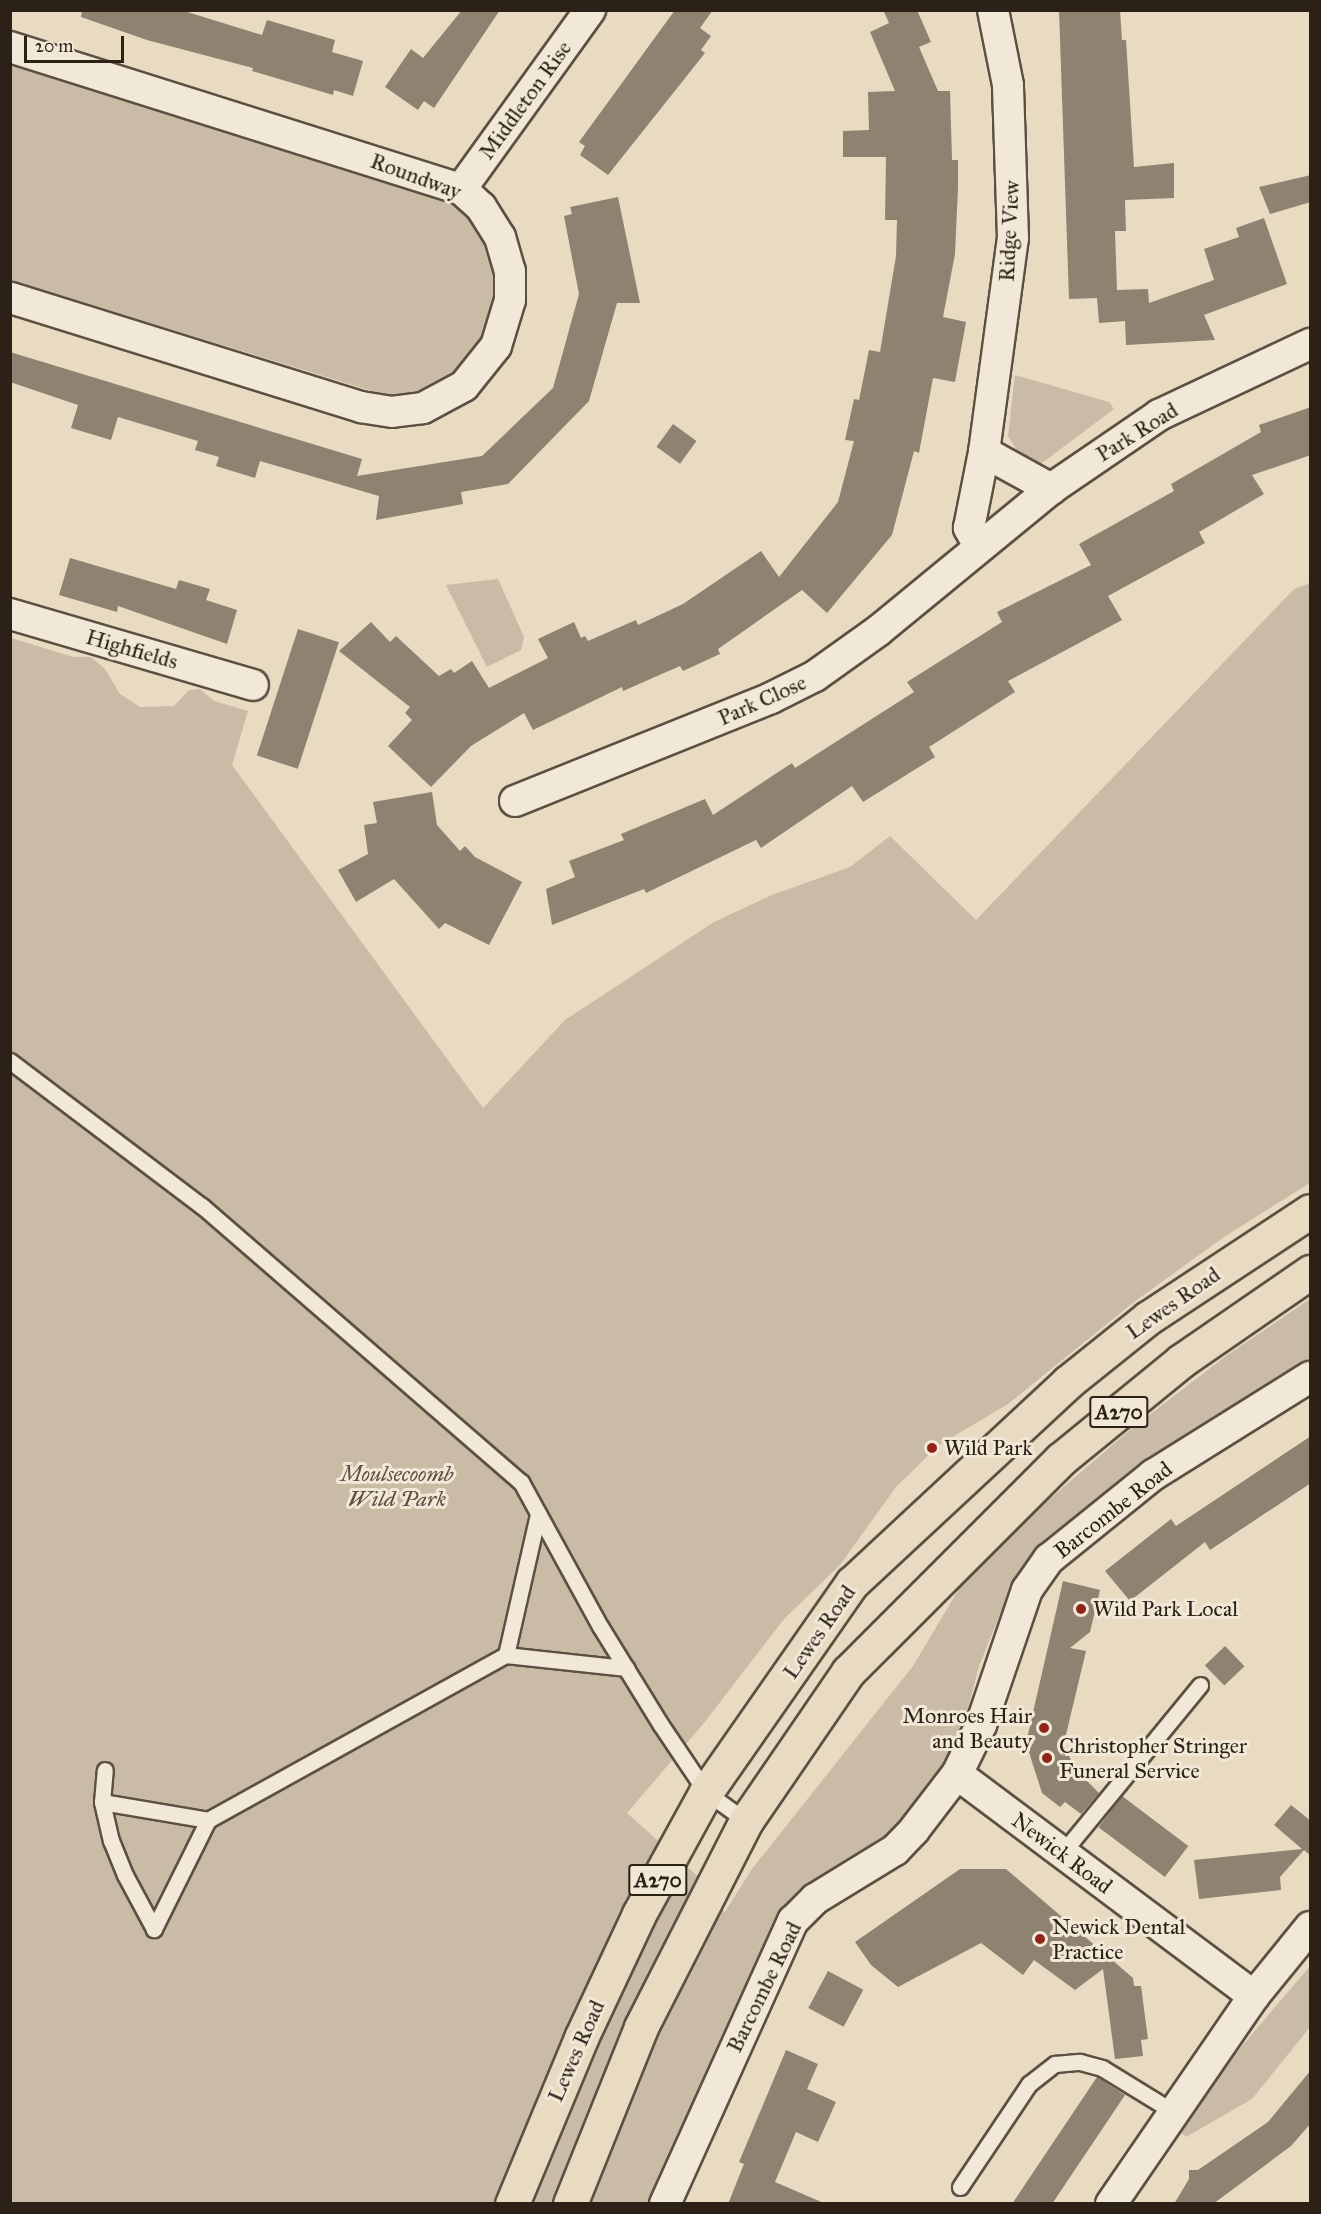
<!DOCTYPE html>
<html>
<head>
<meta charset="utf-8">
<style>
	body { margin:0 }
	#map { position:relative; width:1321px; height:2214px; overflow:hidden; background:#e9dbc2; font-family:"IM FELL Great Primer",serif }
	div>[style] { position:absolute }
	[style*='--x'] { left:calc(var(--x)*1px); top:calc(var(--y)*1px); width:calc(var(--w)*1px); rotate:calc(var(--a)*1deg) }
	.green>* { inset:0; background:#c9bba5 }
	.building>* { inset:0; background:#8e8270; transform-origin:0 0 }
	.roads { filter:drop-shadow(2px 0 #5b5042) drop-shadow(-2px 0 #5b5042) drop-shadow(0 2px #5b5042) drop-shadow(0 -2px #5b5042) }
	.lane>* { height:15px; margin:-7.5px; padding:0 7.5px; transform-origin:7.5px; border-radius:7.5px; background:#f1e8d7 }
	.street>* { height:30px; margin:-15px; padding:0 15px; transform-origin:15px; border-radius:15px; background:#f1e8d7 }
	.primary>* { height:33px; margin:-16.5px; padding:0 16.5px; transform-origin:16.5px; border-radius:16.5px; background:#e9dbc2 }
	.dots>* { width:16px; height:16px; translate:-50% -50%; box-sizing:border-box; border:3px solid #f1e8d7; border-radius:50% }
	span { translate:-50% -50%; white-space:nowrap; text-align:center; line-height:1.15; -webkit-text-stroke:6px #f1e8d7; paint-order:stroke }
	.shield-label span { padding:2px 4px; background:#f1e8d7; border:2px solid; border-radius:4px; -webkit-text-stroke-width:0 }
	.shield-label { font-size:21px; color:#2c2117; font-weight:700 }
	.street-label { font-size:22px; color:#2c2117 }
	.poi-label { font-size:22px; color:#2c2117 }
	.left { translate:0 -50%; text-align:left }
	.right { translate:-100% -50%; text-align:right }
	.park-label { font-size:22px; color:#5b4f42; font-style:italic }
	.frame { position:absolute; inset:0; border:12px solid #2c2117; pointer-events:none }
	.scale { position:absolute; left:24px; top:36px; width:100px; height:27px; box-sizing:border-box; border:3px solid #2c2117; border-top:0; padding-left:8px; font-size:18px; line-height:21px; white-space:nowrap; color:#2c2117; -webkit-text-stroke:4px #f1e8d7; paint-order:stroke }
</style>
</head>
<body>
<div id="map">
	<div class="green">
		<div style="clip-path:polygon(10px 60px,435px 190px,468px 211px,492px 251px,498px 293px,486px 335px,465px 364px,444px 380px,411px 393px,385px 395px,11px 280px)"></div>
		<div style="clip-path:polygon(1015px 375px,1109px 402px,1114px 409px,1042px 463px,1029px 461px,1019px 454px,1008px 436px)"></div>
		<div style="clip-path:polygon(498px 579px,524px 637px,521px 650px,487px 667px,446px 585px)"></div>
		<div style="clip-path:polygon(1310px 583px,1310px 1183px,1224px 1237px,1134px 1302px,1008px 1404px,939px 1445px,896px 1487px,840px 1565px,784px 1619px,704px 1723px,627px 1813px,704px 1882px,701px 1891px,725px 1912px,752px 1869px,913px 1666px,963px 1582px,1010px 1533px,1131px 1429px,1226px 1356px,1310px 1299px,1310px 1361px,1138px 1471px,1045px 1544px,1003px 1607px,979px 1666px,961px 1736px,947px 1770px,891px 1837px,794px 1898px,774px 1922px,654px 2203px,11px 2203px,11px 638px,74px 657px,91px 657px,105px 669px,120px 694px,140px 707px,174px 706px,189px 690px,200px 689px,214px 701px,248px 711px,232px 765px,483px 1108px,565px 1020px,714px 922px,772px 895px,850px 867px,890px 836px,976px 920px,1294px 589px)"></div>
		<div style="clip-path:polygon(1310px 1966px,1310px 2027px,1252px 2099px,1186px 2137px,1174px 2126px)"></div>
	</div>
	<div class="building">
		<div style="clip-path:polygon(82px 10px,181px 10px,262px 35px,267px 20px,335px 40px,332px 52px,363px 61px,353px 96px,334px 90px,333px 95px,252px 71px,253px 68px,147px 40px,81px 17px)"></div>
		<div style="clip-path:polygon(462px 10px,500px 10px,434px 108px,424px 101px,418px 110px,385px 87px,411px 49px,423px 58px)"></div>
		<div style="clip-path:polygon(675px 10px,713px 10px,700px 28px,711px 36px,701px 50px,705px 53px,608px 175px,580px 155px,585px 146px,579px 142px)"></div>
		<div style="clip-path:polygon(883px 10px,917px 10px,931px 42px,919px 47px,938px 91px,950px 91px,952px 160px,958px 160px,958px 187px,955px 254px,943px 317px,966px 322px,955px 382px,933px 378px,919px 453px,914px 451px,892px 535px,827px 613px,802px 590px,718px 649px,720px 654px,683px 671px,680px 666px,623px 691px,622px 687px,533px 730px,524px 713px,471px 746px,431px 787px,388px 746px,412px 720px,405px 713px,410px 707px,339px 651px,371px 622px,390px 642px,396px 636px,439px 676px,451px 669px,454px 673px,472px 661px,489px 688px,548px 658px,538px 639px,574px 622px,581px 638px,585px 636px,588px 641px,636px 620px,638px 625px,683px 604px,761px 551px,779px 577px,838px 502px,854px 441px,845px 440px,854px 399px,859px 400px,869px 350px,880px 352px,896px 256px,897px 220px,885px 220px,886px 157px,843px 157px,843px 131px,869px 130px,868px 92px,895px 91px,870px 32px,889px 23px)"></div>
		<div style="clip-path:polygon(1059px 10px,1120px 10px,1122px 40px,1126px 40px,1134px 167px,1174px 163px,1174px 198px,1125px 200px,1126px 231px,1115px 231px,1117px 290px,1148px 289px,1149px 303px,1214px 280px,1204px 249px,1239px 237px,1236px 228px,1264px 218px,1287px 284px,1204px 315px,1215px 340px,1126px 345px,1125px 321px,1099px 323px,1097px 298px,1069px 299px)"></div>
		<div style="clip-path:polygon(1311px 175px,1311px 202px,1270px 214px,1259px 187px)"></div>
		<div style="clip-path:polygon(618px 197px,640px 303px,617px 303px,589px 401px,508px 484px,461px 492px,463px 504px,376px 520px,379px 496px,260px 461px,255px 478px,216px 466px,219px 457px,195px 450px,198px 441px,118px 417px,111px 440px,71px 428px,78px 405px,10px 382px,10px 352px,362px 459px,357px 476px,482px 456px,553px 388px,579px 294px,564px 216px,572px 214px,570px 207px)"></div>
		<div style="clip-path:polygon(1311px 407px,1311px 455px,1252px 475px,1264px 494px,1199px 532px,1205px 543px,1108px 596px,1122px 620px,1008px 681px,1015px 692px,929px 747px,935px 757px,863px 802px,852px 786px,761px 848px,756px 840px,646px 893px,644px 889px,552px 925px,546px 889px,575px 877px,569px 861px,624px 840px,621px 834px,705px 799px,713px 815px,792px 763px,795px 768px,914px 692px,907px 682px,1002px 622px,997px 612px,1091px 565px,1079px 544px,1174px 491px,1171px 484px,1261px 432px,1259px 425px)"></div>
		<div style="left:673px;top:424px;width:29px;height:28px;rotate:36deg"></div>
		<div style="clip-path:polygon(70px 558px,176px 589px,179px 580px,210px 589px,206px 600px,237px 610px,227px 644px,118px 606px,117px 612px,59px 595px)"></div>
		<div style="left:298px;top:629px;width:43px;height:133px;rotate:18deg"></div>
		<div style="clip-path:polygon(432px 792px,437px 825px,460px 851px,465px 846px,475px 857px,522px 882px,489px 945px,445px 923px,439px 929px,394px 879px,356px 902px,338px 870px,368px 854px,364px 825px,377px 823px,373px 802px)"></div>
		<div style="clip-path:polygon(1311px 1436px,1311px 1483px,1210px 1550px,1205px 1542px,1130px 1601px,1105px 1571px,1171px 1519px,1176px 1526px)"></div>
		<div style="clip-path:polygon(1063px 1581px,1100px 1590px,1090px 1632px,1070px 1648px,1086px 1651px,1064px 1743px,1074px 1768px,1099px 1793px,1081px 1814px,1065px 1802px,1060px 1807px,1042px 1793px,1026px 1743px)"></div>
		<div style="left:1225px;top:1646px;width:28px;height:28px;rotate:46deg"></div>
		<div style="left:1122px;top:1796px;width:83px;height:39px;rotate:37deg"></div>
		<div style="clip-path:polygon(1291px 1805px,1311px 1821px,1311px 1856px,1304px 1850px,1280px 1877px,1281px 1890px,1199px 1899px,1194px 1860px,1302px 1849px,1274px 1825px)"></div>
		<div style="clip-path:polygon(960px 1869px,1006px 1869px,1133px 1978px,1134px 1986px,1141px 1986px,1148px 2039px,1141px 2040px,1143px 2056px,1115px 2059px,1103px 1969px,1075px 1990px,1034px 1960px,1023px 1975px,981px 1943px,898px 1987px,871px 1965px,855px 1942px)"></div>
		<div style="left:828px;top:1971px;width:40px;height:42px;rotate:28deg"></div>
		<div style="clip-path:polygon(786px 2050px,818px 2064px,807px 2089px,836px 2102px,818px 2142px,796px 2132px,775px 2182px,826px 2204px,728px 2204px,744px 2164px,739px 2162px)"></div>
		<div style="clip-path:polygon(1311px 2070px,1311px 2123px,1291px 2146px,1213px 2204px,1174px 2204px,1189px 2179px,1189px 2170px,1198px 2170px,1268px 2122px)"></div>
		<div style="clip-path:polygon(1097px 2077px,1125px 2095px,1052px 2204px,1012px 2204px)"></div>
	</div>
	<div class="roads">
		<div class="lane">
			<div style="--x:10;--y:1061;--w:241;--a:37.1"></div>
			<div style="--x:202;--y:1206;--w:422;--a:40.9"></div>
			<div style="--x:521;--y:1482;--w:164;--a:61.3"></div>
			<div style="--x:600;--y:1626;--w:116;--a:58.4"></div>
			<div style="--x:661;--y:1725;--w:81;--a:56.1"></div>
			<div style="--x:706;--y:1792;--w:49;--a:35.9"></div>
			<div style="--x:506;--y:1655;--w:121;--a:6.2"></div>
			<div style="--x:102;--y:1802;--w:108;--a:9.6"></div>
			<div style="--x:208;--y:1820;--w:122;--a:116.4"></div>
			<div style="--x:154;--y:1929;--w:61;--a:-118.2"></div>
			<div style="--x:125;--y:1875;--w:37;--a:-112"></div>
			<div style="--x:111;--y:1841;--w:40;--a:-103"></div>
			<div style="--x:102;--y:1802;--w:32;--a:-85"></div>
			<div style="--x:208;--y:1820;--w:341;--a:-29"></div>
			<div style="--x:506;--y:1655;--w:145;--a:-77.2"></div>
			<div style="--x:1063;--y:1852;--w:216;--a:-50.6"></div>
			<div style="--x:960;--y:2187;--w:124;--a:-56.2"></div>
			<div style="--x:1029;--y:2084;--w:33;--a:-38"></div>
			<div style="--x:1055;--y:2064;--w:25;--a:-5"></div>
			<div style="--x:1080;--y:2062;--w:23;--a:15"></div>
			<div style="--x:1102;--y:2068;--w:82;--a:31.6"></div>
		</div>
		<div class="street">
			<div style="--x:10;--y:47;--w:473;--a:17.5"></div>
			<div style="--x:461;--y:189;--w:27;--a:42"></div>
			<div style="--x:481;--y:207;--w:36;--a:58"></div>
			<div style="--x:500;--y:237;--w:35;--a:74"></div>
			<div style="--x:510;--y:271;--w:29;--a:90"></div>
			<div style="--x:510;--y:300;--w:48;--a:106.9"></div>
			<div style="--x:496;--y:346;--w:51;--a:128.7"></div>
			<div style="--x:464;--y:386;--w:47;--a:151.8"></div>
			<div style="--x:423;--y:408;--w:31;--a:173"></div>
			<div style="--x:392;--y:412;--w:31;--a:-171"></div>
			<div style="--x:361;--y:407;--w:368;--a:-162.7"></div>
			<div style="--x:461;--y:189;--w:221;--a:-54.2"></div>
			<div style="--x:984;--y:452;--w:77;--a:28.9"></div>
			<div style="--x:979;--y:546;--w:21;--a:-119"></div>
			<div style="--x:969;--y:528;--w:77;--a:-78.8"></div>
			<div style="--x:984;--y:452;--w:216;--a:-82.3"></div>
			<div style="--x:1013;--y:238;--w:153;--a:-91.9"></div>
			<div style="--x:1008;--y:85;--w:76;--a:-101.3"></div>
			<div style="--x:10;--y:614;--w:253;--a:16.3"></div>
			<div style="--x:515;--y:801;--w:276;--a:-21.9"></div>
			<div style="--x:771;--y:698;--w:49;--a:-26.6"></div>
			<div style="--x:815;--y:676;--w:77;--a:-35.5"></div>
			<div style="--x:878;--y:631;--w:224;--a:-39.4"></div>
			<div style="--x:1051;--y:489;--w:131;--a:-34.4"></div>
			<div style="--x:1159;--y:415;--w:167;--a:-25.2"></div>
			<div style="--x:957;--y:1774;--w:371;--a:36.8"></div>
			<div style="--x:665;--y:2204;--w:311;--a:-65.7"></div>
			<div style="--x:793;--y:1921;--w:31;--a:-45"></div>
			<div style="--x:815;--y:1899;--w:94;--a:-31.5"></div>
			<div style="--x:895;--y:1850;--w:28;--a:-46"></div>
			<div style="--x:914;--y:1830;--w:71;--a:-52.5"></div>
			<div style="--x:957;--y:1774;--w:55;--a:-63.9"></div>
			<div style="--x:981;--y:1725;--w:143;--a:-71.2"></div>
			<div style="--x:1027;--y:1590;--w:38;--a:-55"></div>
			<div style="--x:1049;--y:1559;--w:134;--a:-38.9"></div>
			<div style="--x:1153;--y:1475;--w:185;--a:-32"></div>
			<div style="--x:1111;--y:2204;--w:252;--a:-55.5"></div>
			<div style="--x:1254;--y:1996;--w:89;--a:-50.9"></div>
		</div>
		<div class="primary">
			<div style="--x:512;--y:2204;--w:180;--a:-67.4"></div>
			<div style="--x:581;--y:2038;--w:137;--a:-64.9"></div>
			<div style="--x:639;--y:1914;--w:139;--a:-61.2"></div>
			<div style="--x:706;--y:1792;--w:255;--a:-55.1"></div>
			<div style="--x:852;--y:1583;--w:295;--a:-42.9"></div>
			<div style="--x:1068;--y:1382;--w:102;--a:-38.7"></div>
			<div style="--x:1148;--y:1318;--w:194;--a:-33.4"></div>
			<div style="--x:570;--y:2204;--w:191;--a:-68.1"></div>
			<div style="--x:641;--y:2027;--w:231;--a:-63"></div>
			<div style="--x:746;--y:1821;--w:181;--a:-55.6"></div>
			<div style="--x:848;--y:1672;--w:301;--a:-45"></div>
			<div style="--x:1061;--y:1459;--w:155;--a:-39.2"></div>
			<div style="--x:1181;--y:1361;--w:157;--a:-34.6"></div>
		</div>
	</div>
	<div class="dots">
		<div style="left:932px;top:1448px;background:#8f2418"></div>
		<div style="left:1081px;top:1609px;background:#8f2418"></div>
		<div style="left:1044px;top:1728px;background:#8f2418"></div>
		<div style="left:1047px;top:1758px;background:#8f2418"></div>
		<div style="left:1040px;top:1939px;background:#8f2418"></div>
	</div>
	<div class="shield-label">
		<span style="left:1119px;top:1412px">A270</span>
		<span style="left:658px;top:1880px">A270</span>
	</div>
	<div class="street-label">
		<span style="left:525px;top:100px;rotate:-54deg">Middleton Rise</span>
		<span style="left:416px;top:176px;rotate:20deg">Roundway</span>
		<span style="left:1009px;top:231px;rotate:-87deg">Ridge View</span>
		<span style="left:1137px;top:432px;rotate:-32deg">Park Road</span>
		<span style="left:132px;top:649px;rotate:16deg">Highfields</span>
		<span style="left:762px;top:700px;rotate:-24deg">Park Close</span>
		<span style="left:1173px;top:1303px;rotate:-35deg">Lewes Road</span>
		<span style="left:1113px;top:1510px;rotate:-38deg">Barcombe Road</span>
		<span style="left:819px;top:1632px;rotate:-55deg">Lewes Road</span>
		<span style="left:1062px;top:1853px;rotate:37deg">Newick Road</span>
		<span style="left:764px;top:1987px;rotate:-64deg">Barcombe Road</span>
		<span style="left:576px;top:2051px;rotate:-66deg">Lewes Road</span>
	</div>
	<div class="poi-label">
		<span class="left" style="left:944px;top:1448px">Wild Park</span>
		<span class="left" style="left:1093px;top:1609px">Wild Park Local</span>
		<span class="right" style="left:1032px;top:1728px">Monroes Hair<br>and Beauty</span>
		<span class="left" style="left:1059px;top:1758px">Christopher Stringer<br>Funeral Service</span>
		<span class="left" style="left:1052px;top:1939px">Newick Dental<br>Practice</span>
	</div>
	<div class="park-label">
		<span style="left:397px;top:1486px">Moulsecoomb<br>Wild Park</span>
	</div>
	<div class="frame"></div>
	<div class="scale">20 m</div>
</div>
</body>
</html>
